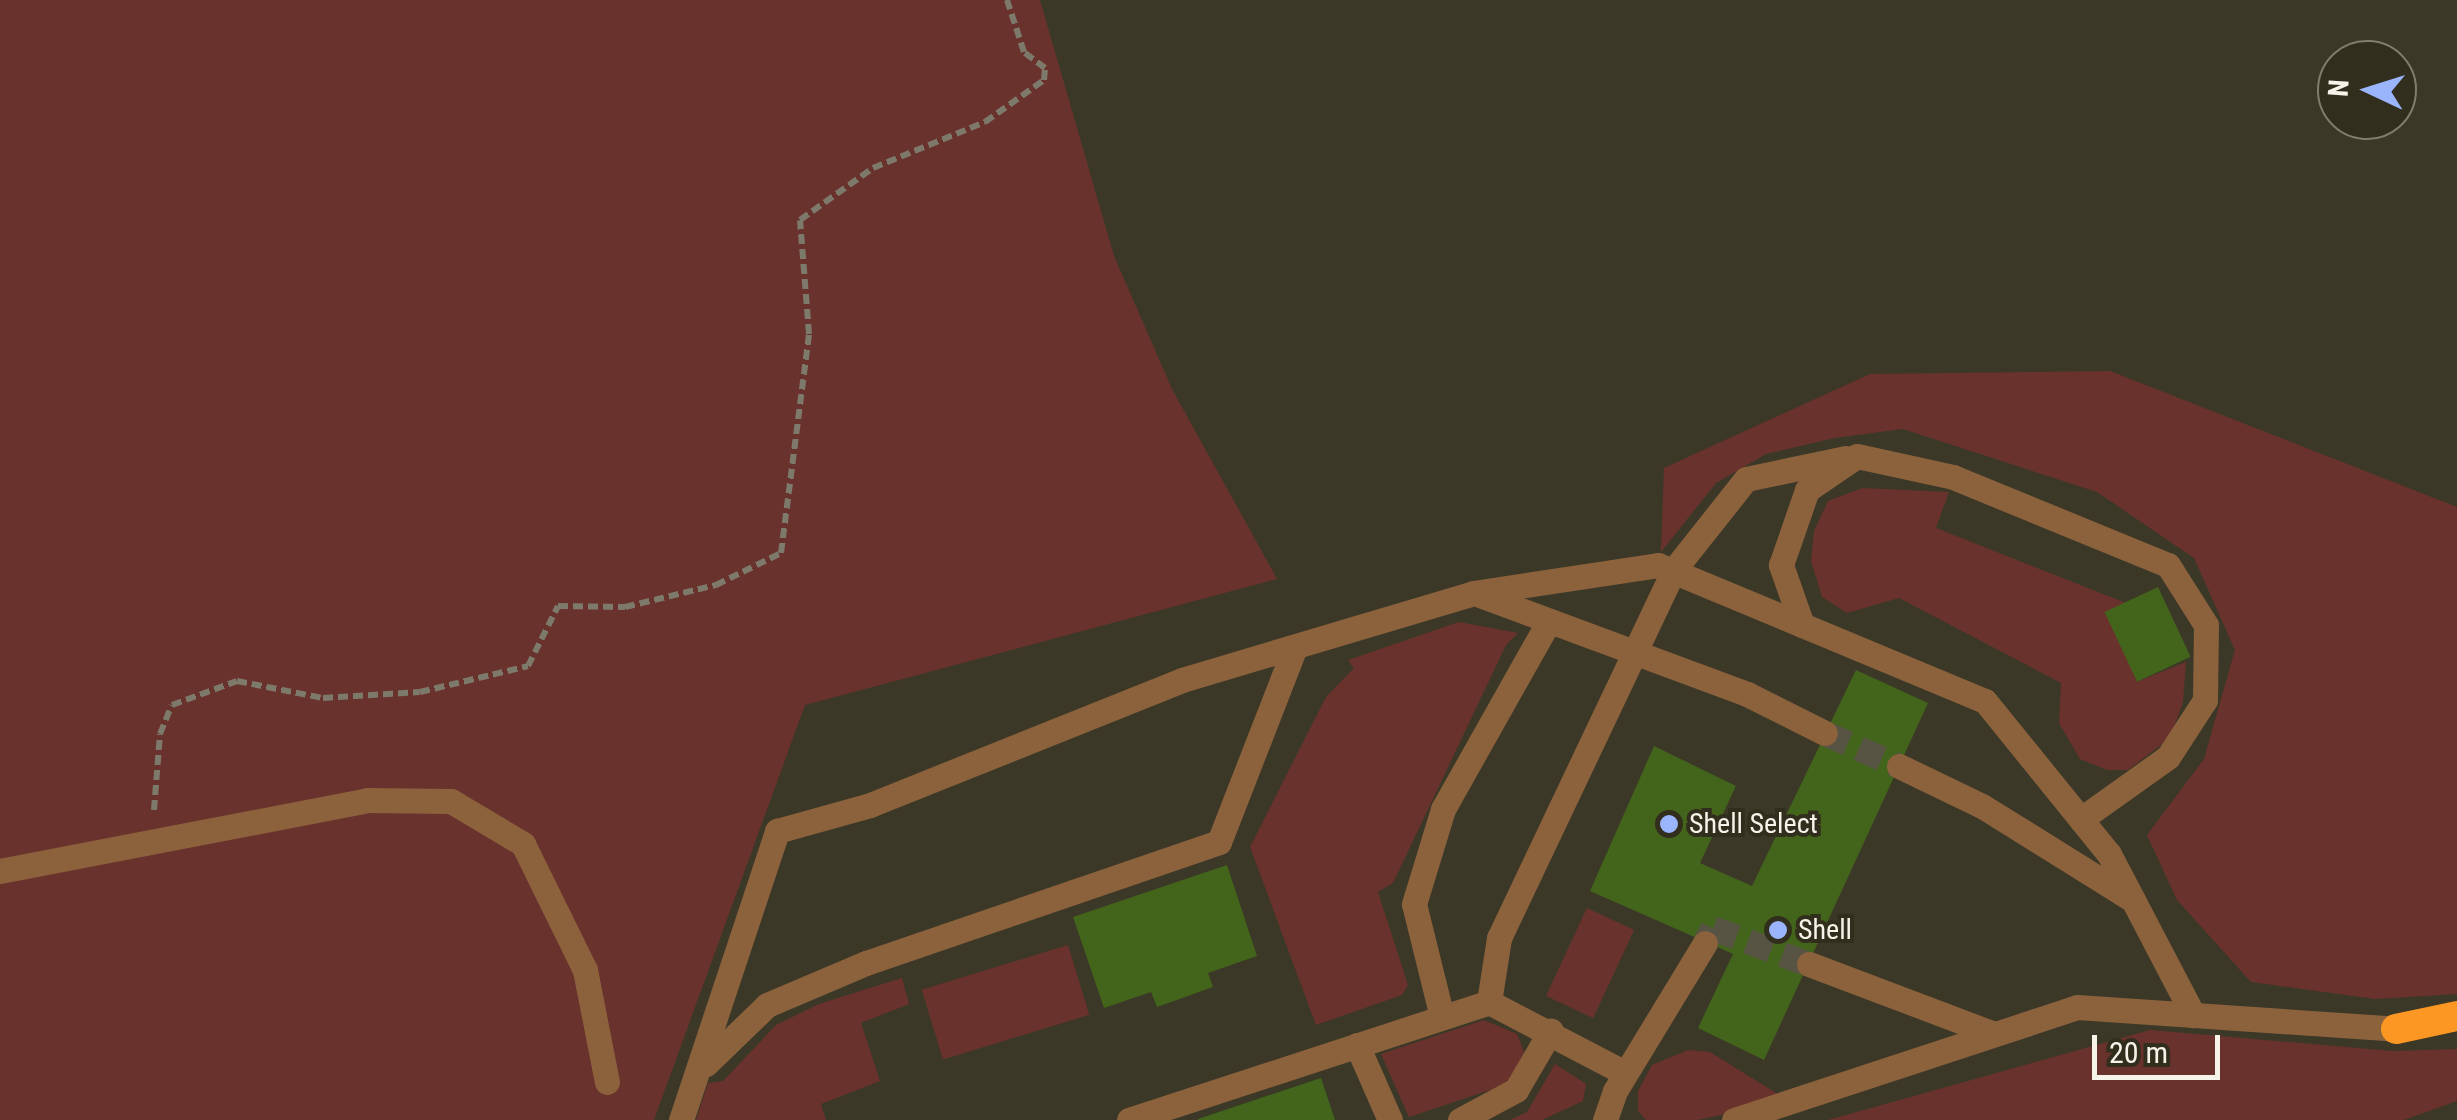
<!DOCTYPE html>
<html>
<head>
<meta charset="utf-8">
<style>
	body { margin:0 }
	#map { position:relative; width:2457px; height:1120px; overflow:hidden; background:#3c3827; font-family:"Roboto Condensed",sans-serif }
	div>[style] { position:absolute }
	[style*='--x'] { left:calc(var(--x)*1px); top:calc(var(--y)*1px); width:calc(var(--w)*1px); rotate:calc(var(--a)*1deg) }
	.green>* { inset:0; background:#6a322d; transform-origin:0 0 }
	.building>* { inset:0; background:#43641b; transform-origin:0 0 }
	.minor-tunnel>* { height:25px; margin-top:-12.5px; transform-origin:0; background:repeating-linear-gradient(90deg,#585444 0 25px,transparent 0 37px) }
	.path>* { height:6px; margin-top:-3px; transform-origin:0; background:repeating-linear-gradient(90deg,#7d7a6b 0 10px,transparent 0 15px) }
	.minor>* { height:25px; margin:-12.5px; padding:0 12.5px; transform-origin:12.5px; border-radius:12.5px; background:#8c623d }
	.highway>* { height:30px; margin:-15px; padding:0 15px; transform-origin:15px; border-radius:15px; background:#fd9723 }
	.dots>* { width:28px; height:28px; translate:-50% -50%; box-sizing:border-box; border:5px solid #322e1d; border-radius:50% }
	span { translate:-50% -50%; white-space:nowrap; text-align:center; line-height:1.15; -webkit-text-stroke:8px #322e1d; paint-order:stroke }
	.poi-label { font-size:28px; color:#f6f3e9 }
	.left { translate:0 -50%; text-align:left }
	.north { position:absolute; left:2317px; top:40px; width:100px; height:100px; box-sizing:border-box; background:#322e1d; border:2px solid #807d6f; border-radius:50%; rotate:274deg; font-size:28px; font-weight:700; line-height:40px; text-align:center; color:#f6f3e9 }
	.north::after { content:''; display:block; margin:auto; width:35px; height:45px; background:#9bb5fd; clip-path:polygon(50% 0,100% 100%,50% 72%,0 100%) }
	.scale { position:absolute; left:2092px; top:1035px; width:128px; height:45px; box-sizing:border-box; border:5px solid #f6f3e9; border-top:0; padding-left:12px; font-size:30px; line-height:35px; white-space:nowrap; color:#f6f3e9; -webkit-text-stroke:8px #322e1d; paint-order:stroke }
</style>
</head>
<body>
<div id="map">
	<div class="green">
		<div style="clip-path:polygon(0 0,1040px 0,1114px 256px,1172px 389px,1277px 579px,805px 705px,654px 1120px,0 1120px)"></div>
		<div style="clip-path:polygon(2110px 371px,2457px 507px,2457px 994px,2375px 999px,2251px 982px,2177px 900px,2147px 835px,2204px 759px,2235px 650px,2194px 558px,2097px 492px,1903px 429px,1834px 438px,1766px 454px,1716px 483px,1661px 552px,1664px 468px,1870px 374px)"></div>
		<div style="clip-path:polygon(1862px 488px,1949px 492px,1936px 528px,2126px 603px,2139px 681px,2186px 662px,2183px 702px,2170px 738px,2128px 770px,2107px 770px,2080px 759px,2059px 723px,2061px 683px,1899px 598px,1847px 613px,1822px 597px,1811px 561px,1814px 531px,1828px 501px)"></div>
		<div style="clip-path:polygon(1459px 622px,1518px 633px,1506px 645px,1393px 883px,1378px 892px,1408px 985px,1402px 995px,1316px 1025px,1250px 847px,1326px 697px,1354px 668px,1348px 660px)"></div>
		<div style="left:1587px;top:908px;width:52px;height:97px;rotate:25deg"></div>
		<div style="left:1068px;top:945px;width:73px;height:153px;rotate:73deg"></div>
		<div style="clip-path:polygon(902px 978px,909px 1004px,861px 1023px,880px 1081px,821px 1104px,826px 1120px,696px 1120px,708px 1083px,723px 1081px,776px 1025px,819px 1004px)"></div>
		<div style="clip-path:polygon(1484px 1020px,1517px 1034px,1524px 1052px,1508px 1084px,1409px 1117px,1381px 1054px)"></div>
		<div style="clip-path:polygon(2150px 1030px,2393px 1051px,2457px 1049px,2457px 1101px,2404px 1120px,1828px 1120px)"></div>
		<div style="clip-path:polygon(1688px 1050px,1710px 1052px,1789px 1101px,1697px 1120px,1646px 1120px,1638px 1111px,1638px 1091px,1652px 1065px)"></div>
		<div style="clip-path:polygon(1555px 1064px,1586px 1084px,1583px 1101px,1542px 1120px,1510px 1120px,1527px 1112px)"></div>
	</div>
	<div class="building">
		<div style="left:2158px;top:587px;width:77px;height:59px;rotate:65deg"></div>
		<div style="clip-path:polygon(1856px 670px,1928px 703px,1764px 1060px,1698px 1028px,1733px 954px,1590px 891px,1654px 746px,1736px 786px,1700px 863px,1752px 886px)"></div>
		<div style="clip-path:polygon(1227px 865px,1257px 956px,1208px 973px,1213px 987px,1157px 1007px,1151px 992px,1104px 1008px,1073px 917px)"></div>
		<div style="clip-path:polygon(1321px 1078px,1335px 1120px,1198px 1120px,1198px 1119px)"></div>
	</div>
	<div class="minor-tunnel">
		<div style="--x:1825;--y:733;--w:81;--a:24"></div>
		<div style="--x:1705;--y:943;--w:17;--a:-62"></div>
		<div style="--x:1713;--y:928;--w:103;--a:20.6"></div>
	</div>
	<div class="path">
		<div style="--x:154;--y:810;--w:76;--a:-85.5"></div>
		<div style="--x:160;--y:734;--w:31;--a:-68"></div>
		<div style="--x:172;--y:705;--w:69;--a:-20.3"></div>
		<div style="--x:237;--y:681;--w:88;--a:11.2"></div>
		<div style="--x:323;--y:698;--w:97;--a:-3.5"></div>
		<div style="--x:420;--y:692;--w:111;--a:-13.5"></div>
		<div style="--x:528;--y:666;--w:67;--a:-63.4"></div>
		<div style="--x:558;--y:606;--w:67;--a:0.9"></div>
		<div style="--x:625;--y:607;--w:94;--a:-13.6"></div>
		<div style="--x:716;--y:585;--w:72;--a:-26.2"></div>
		<div style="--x:781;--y:553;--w:221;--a:-82.7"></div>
		<div style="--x:809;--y:334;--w:114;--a:-94.5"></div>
		<div style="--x:800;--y:220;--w:90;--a:-35.5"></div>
		<div style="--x:873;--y:168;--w:121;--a:-22.3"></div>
		<div style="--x:985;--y:122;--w:72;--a:-35.4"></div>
		<div style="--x:1044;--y:80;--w:12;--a:-85"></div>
		<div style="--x:1045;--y:68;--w:26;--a:-143"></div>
		<div style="--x:1024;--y:52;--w:55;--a:-108.1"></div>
	</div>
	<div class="minor">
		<div style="--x:1477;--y:594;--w:288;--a:20.3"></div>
		<div style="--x:1747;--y:694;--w:87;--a:26.6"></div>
		<div style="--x:1802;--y:625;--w:64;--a:-109.3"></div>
		<div style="--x:1781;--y:565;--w:79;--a:-70.9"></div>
		<div style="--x:1807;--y:490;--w:60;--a:-34.2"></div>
		<div style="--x:1857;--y:456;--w:98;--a:12.3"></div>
		<div style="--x:1953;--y:477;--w:232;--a:22.3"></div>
		<div style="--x:2168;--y:565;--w:71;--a:57.7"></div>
		<div style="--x:2206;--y:625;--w:75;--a:90.8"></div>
		<div style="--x:2205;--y:700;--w:68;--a:123"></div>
		<div style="--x:2168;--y:757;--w:107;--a:144.5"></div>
		<div style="--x:1899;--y:766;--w:92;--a:25.7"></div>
		<div style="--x:1982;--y:806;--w:178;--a:31.9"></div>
		<div style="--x:0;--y:871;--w:374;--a:-10.9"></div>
		<div style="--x:367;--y:800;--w:84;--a:0.7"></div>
		<div style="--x:451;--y:801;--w:84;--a:30.8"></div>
		<div style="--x:523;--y:844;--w:140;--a:63.8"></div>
		<div style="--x:585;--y:970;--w:114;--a:78.9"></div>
		<div style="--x:1809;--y:964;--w:198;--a:20.7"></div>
		<div style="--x:1489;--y:1002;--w:65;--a:-81.1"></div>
		<div style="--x:1499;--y:938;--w:406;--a:-64.6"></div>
		<div style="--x:1673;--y:571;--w:117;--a:-51.6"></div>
		<div style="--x:1746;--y:479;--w:102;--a:-11.9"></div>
		<div style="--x:1442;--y:1017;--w:116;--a:-103.9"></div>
		<div style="--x:1414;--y:904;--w:99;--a:-73"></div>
		<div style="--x:1443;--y:809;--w:216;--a:-60.6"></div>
		<div style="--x:1357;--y:1045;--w:82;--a:66.3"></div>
		<div style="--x:706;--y:1064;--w:85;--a:-44"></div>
		<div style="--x:767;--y:1005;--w:108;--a:-23"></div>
		<div style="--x:866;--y:963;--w:373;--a:-18.9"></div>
		<div style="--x:1219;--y:842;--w:209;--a:-68.7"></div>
		<div style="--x:681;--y:1120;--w:305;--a:-71.6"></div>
		<div style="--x:777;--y:831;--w:97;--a:-15.6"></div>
		<div style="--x:870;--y:805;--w:336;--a:-21.8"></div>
		<div style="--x:1182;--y:680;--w:304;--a:-16.6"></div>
		<div style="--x:1473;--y:593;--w:187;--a:-8.6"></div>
		<div style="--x:1658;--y:565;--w:354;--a:22.6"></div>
		<div style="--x:1985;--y:701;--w:197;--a:51"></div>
		<div style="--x:2109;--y:854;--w:182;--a:62.4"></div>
		<div style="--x:1129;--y:1120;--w:379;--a:-18.1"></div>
		<div style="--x:1489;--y:1002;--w:153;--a:27.6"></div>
		<div style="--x:1460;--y:1120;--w:64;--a:-28.2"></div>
		<div style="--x:1516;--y:1090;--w:69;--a:-59.7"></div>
		<div style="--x:1605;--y:1120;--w:31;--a:-71"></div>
		<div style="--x:1615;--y:1091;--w:173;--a:-58.7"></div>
		<div style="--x:1734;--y:1120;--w:361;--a:-18.2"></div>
		<div style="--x:2077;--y:1007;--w:320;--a:3.9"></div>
	</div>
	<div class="highway">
		<div style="--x:2396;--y:1029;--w:62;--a:-12"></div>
	</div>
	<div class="dots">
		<div style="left:1669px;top:824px;background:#9bb5fd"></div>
		<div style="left:1778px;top:930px;background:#9bb5fd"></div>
	</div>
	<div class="poi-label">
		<span class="left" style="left:1689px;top:824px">Shell Select</span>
		<span class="left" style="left:1798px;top:930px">Shell</span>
	</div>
	<div class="north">N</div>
	<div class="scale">20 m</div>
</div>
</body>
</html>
